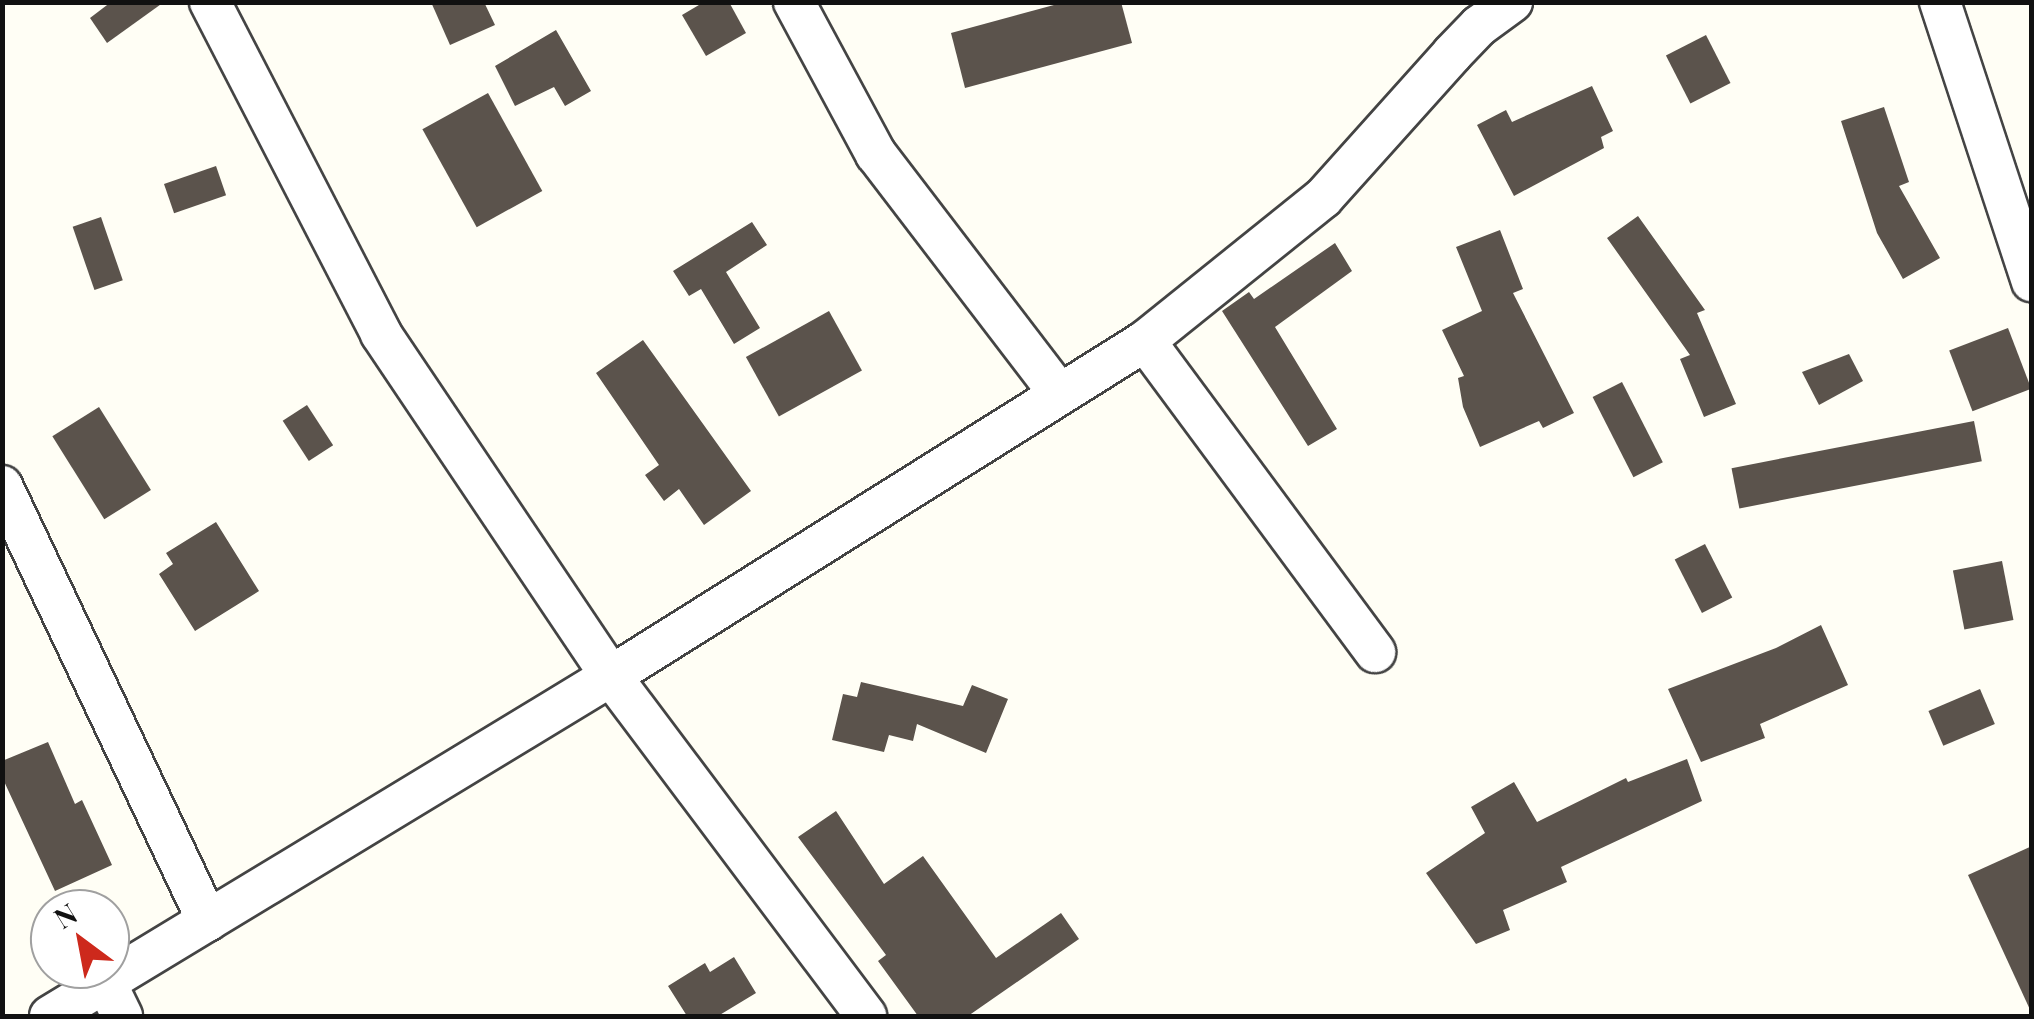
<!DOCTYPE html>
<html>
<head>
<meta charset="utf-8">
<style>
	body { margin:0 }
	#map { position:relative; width:2034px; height:1019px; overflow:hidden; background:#fffef5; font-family:"Playfair Display",serif }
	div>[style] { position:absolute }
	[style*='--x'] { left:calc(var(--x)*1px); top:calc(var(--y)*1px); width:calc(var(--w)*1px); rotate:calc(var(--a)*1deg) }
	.building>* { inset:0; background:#5b534c; transform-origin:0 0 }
	.roads { filter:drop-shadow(2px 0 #444) drop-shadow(-2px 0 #444) drop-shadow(0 2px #444) drop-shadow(0 -2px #444) }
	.street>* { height:40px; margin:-20px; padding:0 20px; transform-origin:20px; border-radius:20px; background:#fff }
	span { translate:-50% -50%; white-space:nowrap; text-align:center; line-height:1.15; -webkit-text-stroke:10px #fff; paint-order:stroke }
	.frame { position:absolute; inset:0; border:5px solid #111; pointer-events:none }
	.north { position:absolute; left:30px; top:889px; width:100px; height:100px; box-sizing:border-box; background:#fff; border:2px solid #a0a0a0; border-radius:50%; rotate:328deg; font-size:28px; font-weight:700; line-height:40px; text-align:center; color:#111 }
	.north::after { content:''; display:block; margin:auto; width:35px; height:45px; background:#cd291c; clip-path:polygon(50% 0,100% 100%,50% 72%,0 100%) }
</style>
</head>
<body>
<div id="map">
	<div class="building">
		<div style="clip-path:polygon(111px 2px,164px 2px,107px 43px,90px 18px)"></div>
		<div style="clip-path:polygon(431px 2px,484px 2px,495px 25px,450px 45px)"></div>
		<div style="clip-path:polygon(704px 2px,729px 2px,746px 33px,706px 56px,682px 15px)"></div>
		<div style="clip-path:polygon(1065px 2px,1121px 2px,1132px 43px,965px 88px,951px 33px)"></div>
		<div style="clip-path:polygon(556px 30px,591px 91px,565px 106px,554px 87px,515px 106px,495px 66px)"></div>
		<div style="left:1706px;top:35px;width:54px;height:45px;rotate:63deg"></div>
		<div style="clip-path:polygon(1592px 86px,1613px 131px,1601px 137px,1604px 148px,1514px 196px,1477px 125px,1506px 110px,1512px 122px)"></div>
		<div style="left:488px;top:93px;width:112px;height:75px;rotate:61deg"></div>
		<div style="clip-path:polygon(1884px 107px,1909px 182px,1899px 186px,1940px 258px,1903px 279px,1877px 233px,1841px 121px)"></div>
		<div style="left:216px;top:166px;width:31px;height:55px;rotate:71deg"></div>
		<div style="clip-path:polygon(1638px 216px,1705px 310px,1697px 313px,1736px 404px,1704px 417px,1680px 359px,1690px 355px,1607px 238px)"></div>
		<div style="left:101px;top:217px;width:67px;height:30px;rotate:71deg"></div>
		<div style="clip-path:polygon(752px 222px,767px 245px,726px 272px,760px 328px,734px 344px,701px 289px,689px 296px,673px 271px)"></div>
		<div style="clip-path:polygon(1500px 230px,1523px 289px,1513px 293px,1574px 413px,1543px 428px,1539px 421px,1480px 447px,1463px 407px,1458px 378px,1464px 376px,1442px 330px,1482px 311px,1456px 247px)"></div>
		<div style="clip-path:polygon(1335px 243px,1352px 271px,1275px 327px,1337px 429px,1308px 446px,1222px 311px,1249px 292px,1254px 299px)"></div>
		<div style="left:829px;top:311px;width:68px;height:95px;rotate:61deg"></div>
		<div style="left:2008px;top:328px;width:65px;height:63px;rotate:69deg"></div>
		<div style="clip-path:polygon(643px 340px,751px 491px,704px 525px,679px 489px,664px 501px,645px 475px,659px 465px,596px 373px)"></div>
		<div style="clip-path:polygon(1849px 354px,1863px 381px,1819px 405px,1802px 372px)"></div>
		<div style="left:1622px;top:382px;width:90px;height:33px;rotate:63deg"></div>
		<div style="left:307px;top:405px;width:48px;height:29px;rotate:57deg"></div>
		<div style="left:99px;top:407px;width:98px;height:55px;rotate:58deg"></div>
		<div style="left:1974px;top:421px;width:41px;height:247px;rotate:79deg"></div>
		<div style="clip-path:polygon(216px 522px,259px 591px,195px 631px,159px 574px,173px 564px,166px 553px)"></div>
		<div style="left:1705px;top:544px;width:60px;height:34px;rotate:63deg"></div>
		<div style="left:2002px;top:561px;width:60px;height:50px;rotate:79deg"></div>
		<div style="clip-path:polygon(1821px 625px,1848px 685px,1760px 724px,1765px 738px,1701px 762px,1668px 689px,1776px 648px)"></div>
		<div style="clip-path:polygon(861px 682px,963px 706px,972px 685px,1008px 699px,986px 753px,917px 724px,913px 741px,889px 735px,884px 752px,832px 740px,843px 694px,857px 697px)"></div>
		<div style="left:1980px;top:689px;width:38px;height:56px;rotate:67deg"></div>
		<div style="clip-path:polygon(48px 742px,75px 804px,82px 800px,112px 865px,55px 891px,2px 777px,2px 761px)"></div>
		<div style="clip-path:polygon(1687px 759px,1702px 801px,1561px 867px,1567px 882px,1503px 910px,1510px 930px,1476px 944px,1426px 873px,1485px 833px,1471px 807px,1514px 782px,1537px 822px,1626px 778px,1628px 782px)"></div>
		<div style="clip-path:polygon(836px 811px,884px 884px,923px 856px,996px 958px,1061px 913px,1079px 939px,968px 1016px,918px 1016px,878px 961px,886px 955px,798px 837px)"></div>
		<div style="clip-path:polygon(2032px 846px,2032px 1014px,1968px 875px)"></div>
		<div style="clip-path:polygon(734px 957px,756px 993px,718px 1016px,687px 1016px,668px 986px,705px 963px,710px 972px)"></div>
	</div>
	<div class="roads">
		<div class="street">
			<div style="--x:210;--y:2;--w:373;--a:62.7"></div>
			<div style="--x:381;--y:334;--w:412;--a:56.1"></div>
			<div style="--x:611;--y:676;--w:425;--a:53.1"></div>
			<div style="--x:794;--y:2;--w:173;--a:61.7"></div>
			<div style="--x:876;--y:154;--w:300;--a:52.6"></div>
			<div style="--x:1940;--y:2;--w:294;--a:71.8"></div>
			<div style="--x:1145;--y:341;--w:387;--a:53.5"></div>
			<div style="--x:2;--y:486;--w:481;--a:64.7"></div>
			<div style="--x:106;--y:983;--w:37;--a:64"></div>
			<div style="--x:50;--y:1016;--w:656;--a:-31.22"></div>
			<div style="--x:611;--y:676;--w:630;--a:-32.1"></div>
			<div style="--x:1145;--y:341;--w:228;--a:-38.8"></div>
			<div style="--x:1323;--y:198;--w:193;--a:-48.1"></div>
			<div style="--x:1452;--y:54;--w:39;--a:-46"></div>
			<div style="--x:1479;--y:26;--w:41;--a:-36"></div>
		</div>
	</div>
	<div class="frame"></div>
	<div class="north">N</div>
</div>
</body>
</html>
